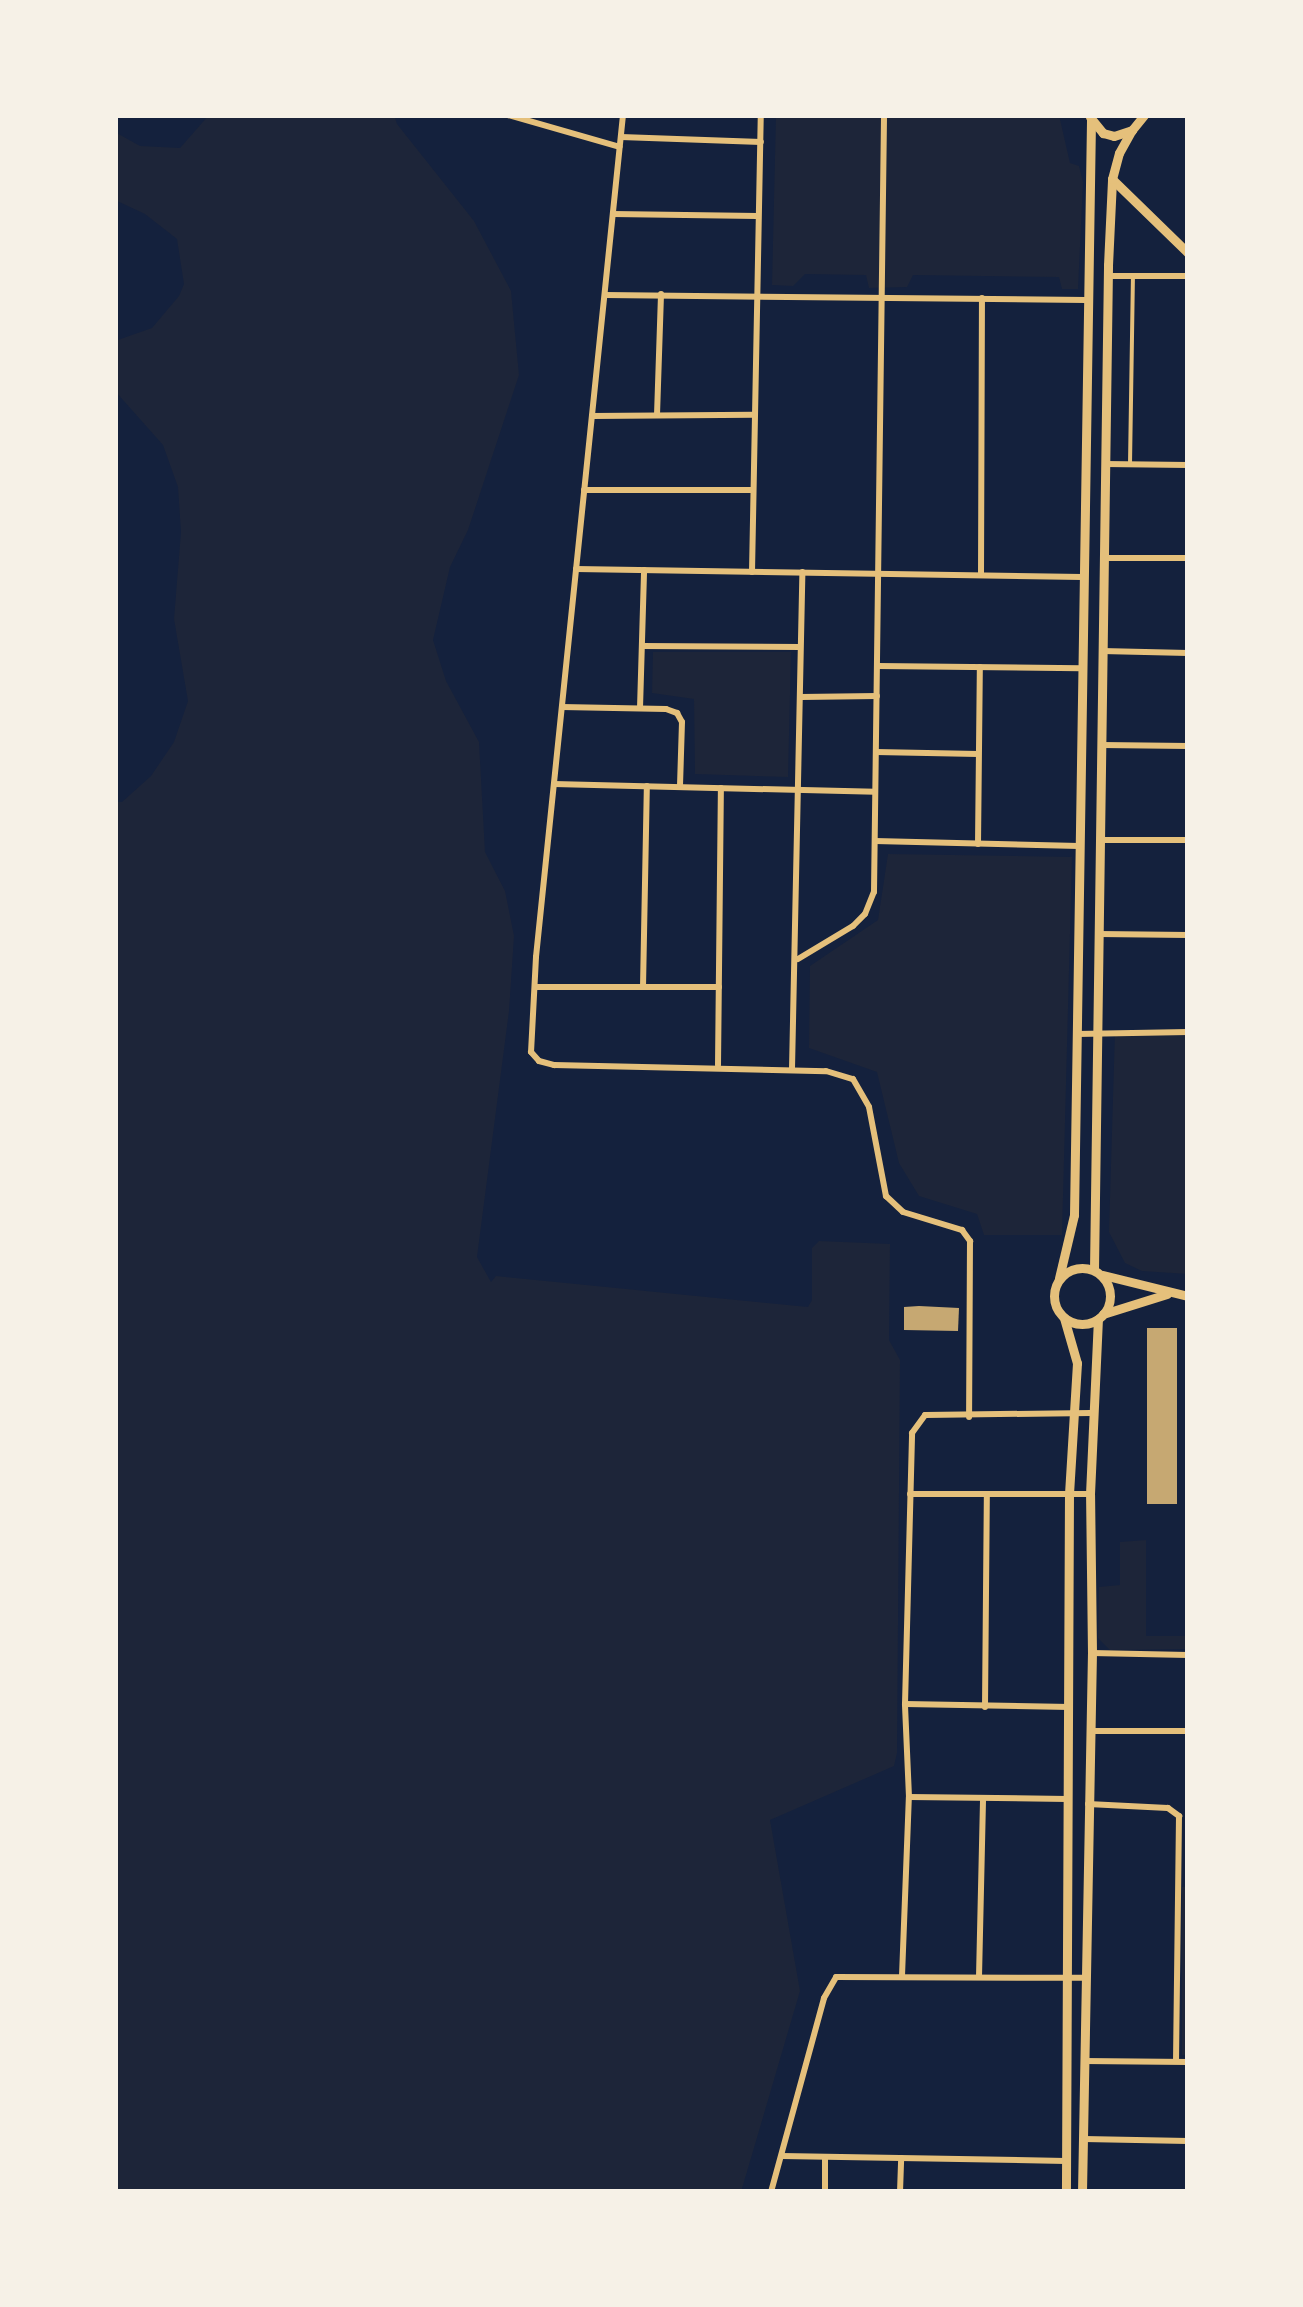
<!DOCTYPE html>
<html>
<head>
<meta charset="utf-8">
<style>
	body { margin:0 }
	#map { position:relative; width:1303px; height:2307px; overflow:hidden; background:#14213d; font-family:"Nunito Sans",sans-serif }
	div>[style] { position:absolute }
	[style*='--x'] { left:calc(var(--x)*1px); top:calc(var(--y)*1px); width:calc(var(--w)*1px); rotate:calc(var(--a)*1deg) }
	.green>* { inset:0; background:#1d2539; transform-origin:0 0 }
	.building>* { inset:0; background:#c6a872; transform-origin:0 0 }
	.service>* { height:4px; margin:-2px; padding:0 2px; transform-origin:2px; border-radius:2px; background:#e5c07b }
	.minor>* { height:6px; margin:-3px; padding:0 3px; transform-origin:3px; border-radius:3px; background:#e5c07b }
	.tertiary>* { height:9px; margin:-4.5px; padding:0 4.5px; transform-origin:4.5px; border-radius:4.5px; background:#e5c07b }
	.tertiary>.ring { margin:-4.5px; padding:0; box-sizing:content-box; background:none; border:9px solid #e5c07b; border-radius:50% }
	span { translate:-50% -50%; white-space:nowrap; text-align:center; line-height:1.15; -webkit-text-stroke:8px #f6f1e7; paint-order:stroke }
	.frame { position:absolute; inset:0; border:118px solid #f6f1e7; pointer-events:none }
</style>
</head>
<body>
<div id="map">
	<div class="green">
		<div style="clip-path:polygon(209px 115px,394px 115px,397px 124px,474px 221px,511px 291px,519px 375px,468px 530px,450px 567px,433px 640px,446px 681px,479px 742px,485px 852px,505px 891px,514px 936px,509px 1011px,477px 1257px,491px 1282px,496px 1276px,808px 1307px,812px 1300px,812px 1248px,819px 1241px,890px 1244px,889px 1340px,900px 1360px,897px 1753px,894px 1766px,770px 1820px,800px 1991px,741px 2192px,115px 2192px,115px 802px,122px 802px,151px 776px,174px 742px,188px 701px,174px 619px,181px 532px,178px 487px,163px 445px,115px 391px,115px 341px,152px 328px,179px 296px,184px 284px,177px 239px,145px 214px,115px 200px,115px 132px,140px 146px,180px 148px)"></div>
		<div style="clip-path:polygon(776px 115px,1059px 115px,1070px 163px,1079px 166px,1083px 182px,1078px 289px,1062px 289px,1059px 277px,913px 275px,907px 287px,869px 288px,866px 275px,805px 274px,793px 286px,772px 285px)"></div>
		<div style="clip-path:polygon(653px 652px,791px 652px,788px 777px,695px 774px,694px 699px,652px 693px)"></div>
		<div style="clip-path:polygon(888px 854px,1072px 857px,1062px 1235px,984px 1235px,977px 1214px,919px 1196px,899px 1163px,877px 1072px,809px 1048px,810px 966px,878px 920px)"></div>
		<div style="clip-path:polygon(1188px 1030px,1188px 1274px,1142px 1271px,1125px 1263px,1109px 1232px,1115px 1031px)"></div>
		<div style="clip-path:polygon(1146px 1540px,1146px 1636px,1188px 1636px,1188px 1649px,1110px 1650px,1098px 1638px,1099px 1587px,1120px 1585px,1120px 1542px)"></div>
		<div style="left:1182px;top:1887px;width:6px;height:168px"></div>
	</div>
	<div class="building">
		<div style="clip-path:polygon(919px 1306px,959px 1308px,958px 1331px,904px 1330px,904px 1307px)"></div>
		<div style="left:1147px;top:1328px;width:30px;height:176px"></div>
	</div>
	<div class="service">
		<div style="--x:1130;--y:464;--w:188;--a:-89.1"></div>
	</div>
	<div class="minor">
		<div style="--x:508;--y:115;--w:116;--a:15.9"></div>
		<div style="--x:623;--y:115;--w:846;--a:95.9"></div>
		<div style="--x:536;--y:957;--w:95;--a:93"></div>
		<div style="--x:531;--y:1052;--w:12;--a:48"></div>
		<div style="--x:539;--y:1061;--w:16;--a:15"></div>
		<div style="--x:554;--y:1065;--w:272;--a:1.3"></div>
		<div style="--x:826;--y:1071;--w:28;--a:17"></div>
		<div style="--x:853;--y:1079;--w:32;--a:60"></div>
		<div style="--x:869;--y:1107;--w:91;--a:79.2"></div>
		<div style="--x:886;--y:1196;--w:23;--a:43"></div>
		<div style="--x:903;--y:1212;--w:62;--a:17"></div>
		<div style="--x:962;--y:1230;--w:14;--a:54"></div>
		<div style="--x:970;--y:1241;--w:176;--a:90.3"></div>
		<div style="--x:621;--y:137;--w:140;--a:2"></div>
		<div style="--x:613;--y:214;--w:144;--a:0.8"></div>
		<div style="--x:1108;--y:276;--w:80;--a:0"></div>
		<div style="--x:605;--y:295;--w:481;--a:0.6"></div>
		<div style="--x:657;--y:415;--w:121;--a:-88.1"></div>
		<div style="--x:592;--y:416;--w:162;--a:-0.4"></div>
		<div style="--x:1105;--y:464;--w:83;--a:0.7"></div>
		<div style="--x:584;--y:490;--w:169;--a:0"></div>
		<div style="--x:1104;--y:558;--w:84;--a:0"></div>
		<div style="--x:576;--y:569;--w:506;--a:0.91"></div>
		<div style="--x:752;--y:572;--w:457;--a:-88.9"></div>
		<div style="--x:981;--y:575;--w:277;--a:-89.8"></div>
		<div style="--x:642;--y:646;--w:158;--a:0.4"></div>
		<div style="--x:1102;--y:651;--w:86;--a:1.3"></div>
		<div style="--x:878;--y:666;--w:203;--a:0.6"></div>
		<div style="--x:801;--y:697;--w:76;--a:-0.8"></div>
		<div style="--x:562;--y:707;--w:104;--a:1.1"></div>
		<div style="--x:666;--y:709;--w:12;--a:20"></div>
		<div style="--x:677;--y:713;--w:10;--a:61"></div>
		<div style="--x:682;--y:722;--w:65;--a:91.8"></div>
		<div style="--x:640;--y:708;--w:138;--a:-88.3"></div>
		<div style="--x:1102;--y:745;--w:86;--a:0.7"></div>
		<div style="--x:876;--y:752;--w:102;--a:1.1"></div>
		<div style="--x:554;--y:784;--w:321;--a:1.4"></div>
		<div style="--x:1101;--y:840;--w:87;--a:0"></div>
		<div style="--x:875;--y:841;--w:204;--a:1.4"></div>
		<div style="--x:978;--y:844;--w:177;--a:-89.4"></div>
		<div style="--x:1099;--y:934;--w:89;--a:0.6"></div>
		<div style="--x:798;--y:959;--w:64;--a:-31"></div>
		<div style="--x:853;--y:926;--w:17;--a:-45"></div>
		<div style="--x:865;--y:914;--w:24;--a:-68"></div>
		<div style="--x:874;--y:892;--w:777;--a:-89.26"></div>
		<div style="--x:535;--y:987;--w:184;--a:0"></div>
		<div style="--x:643;--y:987;--w:201;--a:-88.9"></div>
		<div style="--x:1077;--y:1034;--w:111;--a:-1"></div>
		<div style="--x:718;--y:1065;--w:277;--a:-89.4"></div>
		<div style="--x:792;--y:1069;--w:497;--a:-88.8"></div>
		<div style="--x:910;--y:1494;--w:180;--a:0"></div>
		<div style="--x:1092;--y:1653;--w:96;--a:1.2"></div>
		<div style="--x:905;--y:1704;--w:165;--a:1"></div>
		<div style="--x:985;--y:1707;--w:213;--a:-89.5"></div>
		<div style="--x:1090;--y:1731;--w:98;--a:0"></div>
		<div style="--x:909;--y:1797;--w:158;--a:0.7"></div>
		<div style="--x:1088;--y:1804;--w:80;--a:2.9"></div>
		<div style="--x:1168;--y:1808;--w:14;--a:36"></div>
		<div style="--x:1179;--y:1816;--w:245;--a:90.7"></div>
		<div style="--x:902;--y:1976;--w:179;--a:-87.8"></div>
		<div style="--x:909;--y:1797;--w:93;--a:-92.5"></div>
		<div style="--x:905;--y:1704;--w:271;--a:-88.5"></div>
		<div style="--x:912;--y:1433;--w:22;--a:-54"></div>
		<div style="--x:925;--y:1415;--w:166;--a:-0.7"></div>
		<div style="--x:979;--y:1977;--w:178;--a:-88.7"></div>
		<div style="--x:1084;--y:2061;--w:104;--a:0.6"></div>
		<div style="--x:1084;--y:2139;--w:104;--a:1.1"></div>
		<div style="--x:782;--y:2156;--w:284;--a:1"></div>
		<div style="--x:771;--y:2192;--w:201;--a:-74.7"></div>
		<div style="--x:824;--y:1998;--w:24;--a:-60"></div>
		<div style="--x:836;--y:1977;--w:249;--a:0.2"></div>
		<div style="--x:825;--y:2192;--w:35;--a:-90"></div>
		<div style="--x:900;--y:2192;--w:34;--a:-88"></div>
	</div>
	<div class="tertiary">
		<div style="--x:1090;--y:117;--w:21;--a:51"></div>
		<div style="--x:1103;--y:133;--w:11;--a:15"></div>
		<div style="--x:1114;--y:136;--w:19;--a:-18"></div>
		<div style="--x:1132;--y:130;--w:19;--a:-51"></div>
		<div style="--x:1112;--y:179;--w:106;--a:44.2"></div>
		<div class="ring" style="left:1054px;top:1268px;width:47px;height:47px"></div>
		<div style="--x:1094;--y:1270;--w:1005;--a:-89.2"></div>
		<div style="--x:1108;--y:265;--w:86;--a:-87.3"></div>
		<div style="--x:1112;--y:179;--w:27;--a:-75"></div>
		<div style="--x:1119;--y:153;--w:26;--a:-61"></div>
		<div style="--x:1103;--y:1275;--w:88;--a:13.9"></div>
		<div style="--x:1059;--y:1278;--w:65;--a:-76.6"></div>
		<div style="--x:1074;--y:1215;--w:1095;--a:-89.11"></div>
		<div style="--x:1103;--y:1314;--w:67;--a:-17.4"></div>
		<div style="--x:1064;--y:1318;--w:47;--a:73.9"></div>
		<div style="--x:1077;--y:1363;--w:130;--a:93.5"></div>
		<div style="--x:1069;--y:1493;--w:699;--a:90.25"></div>
		<div style="--x:1082;--y:2192;--w:539;--a:-88.94"></div>
		<div style="--x:1092;--y:1653;--w:159;--a:-90.7"></div>
		<div style="--x:1090;--y:1494;--w:175;--a:-87.4"></div>
	</div>
	<div class="frame"></div>
</div>
</body>
</html>
